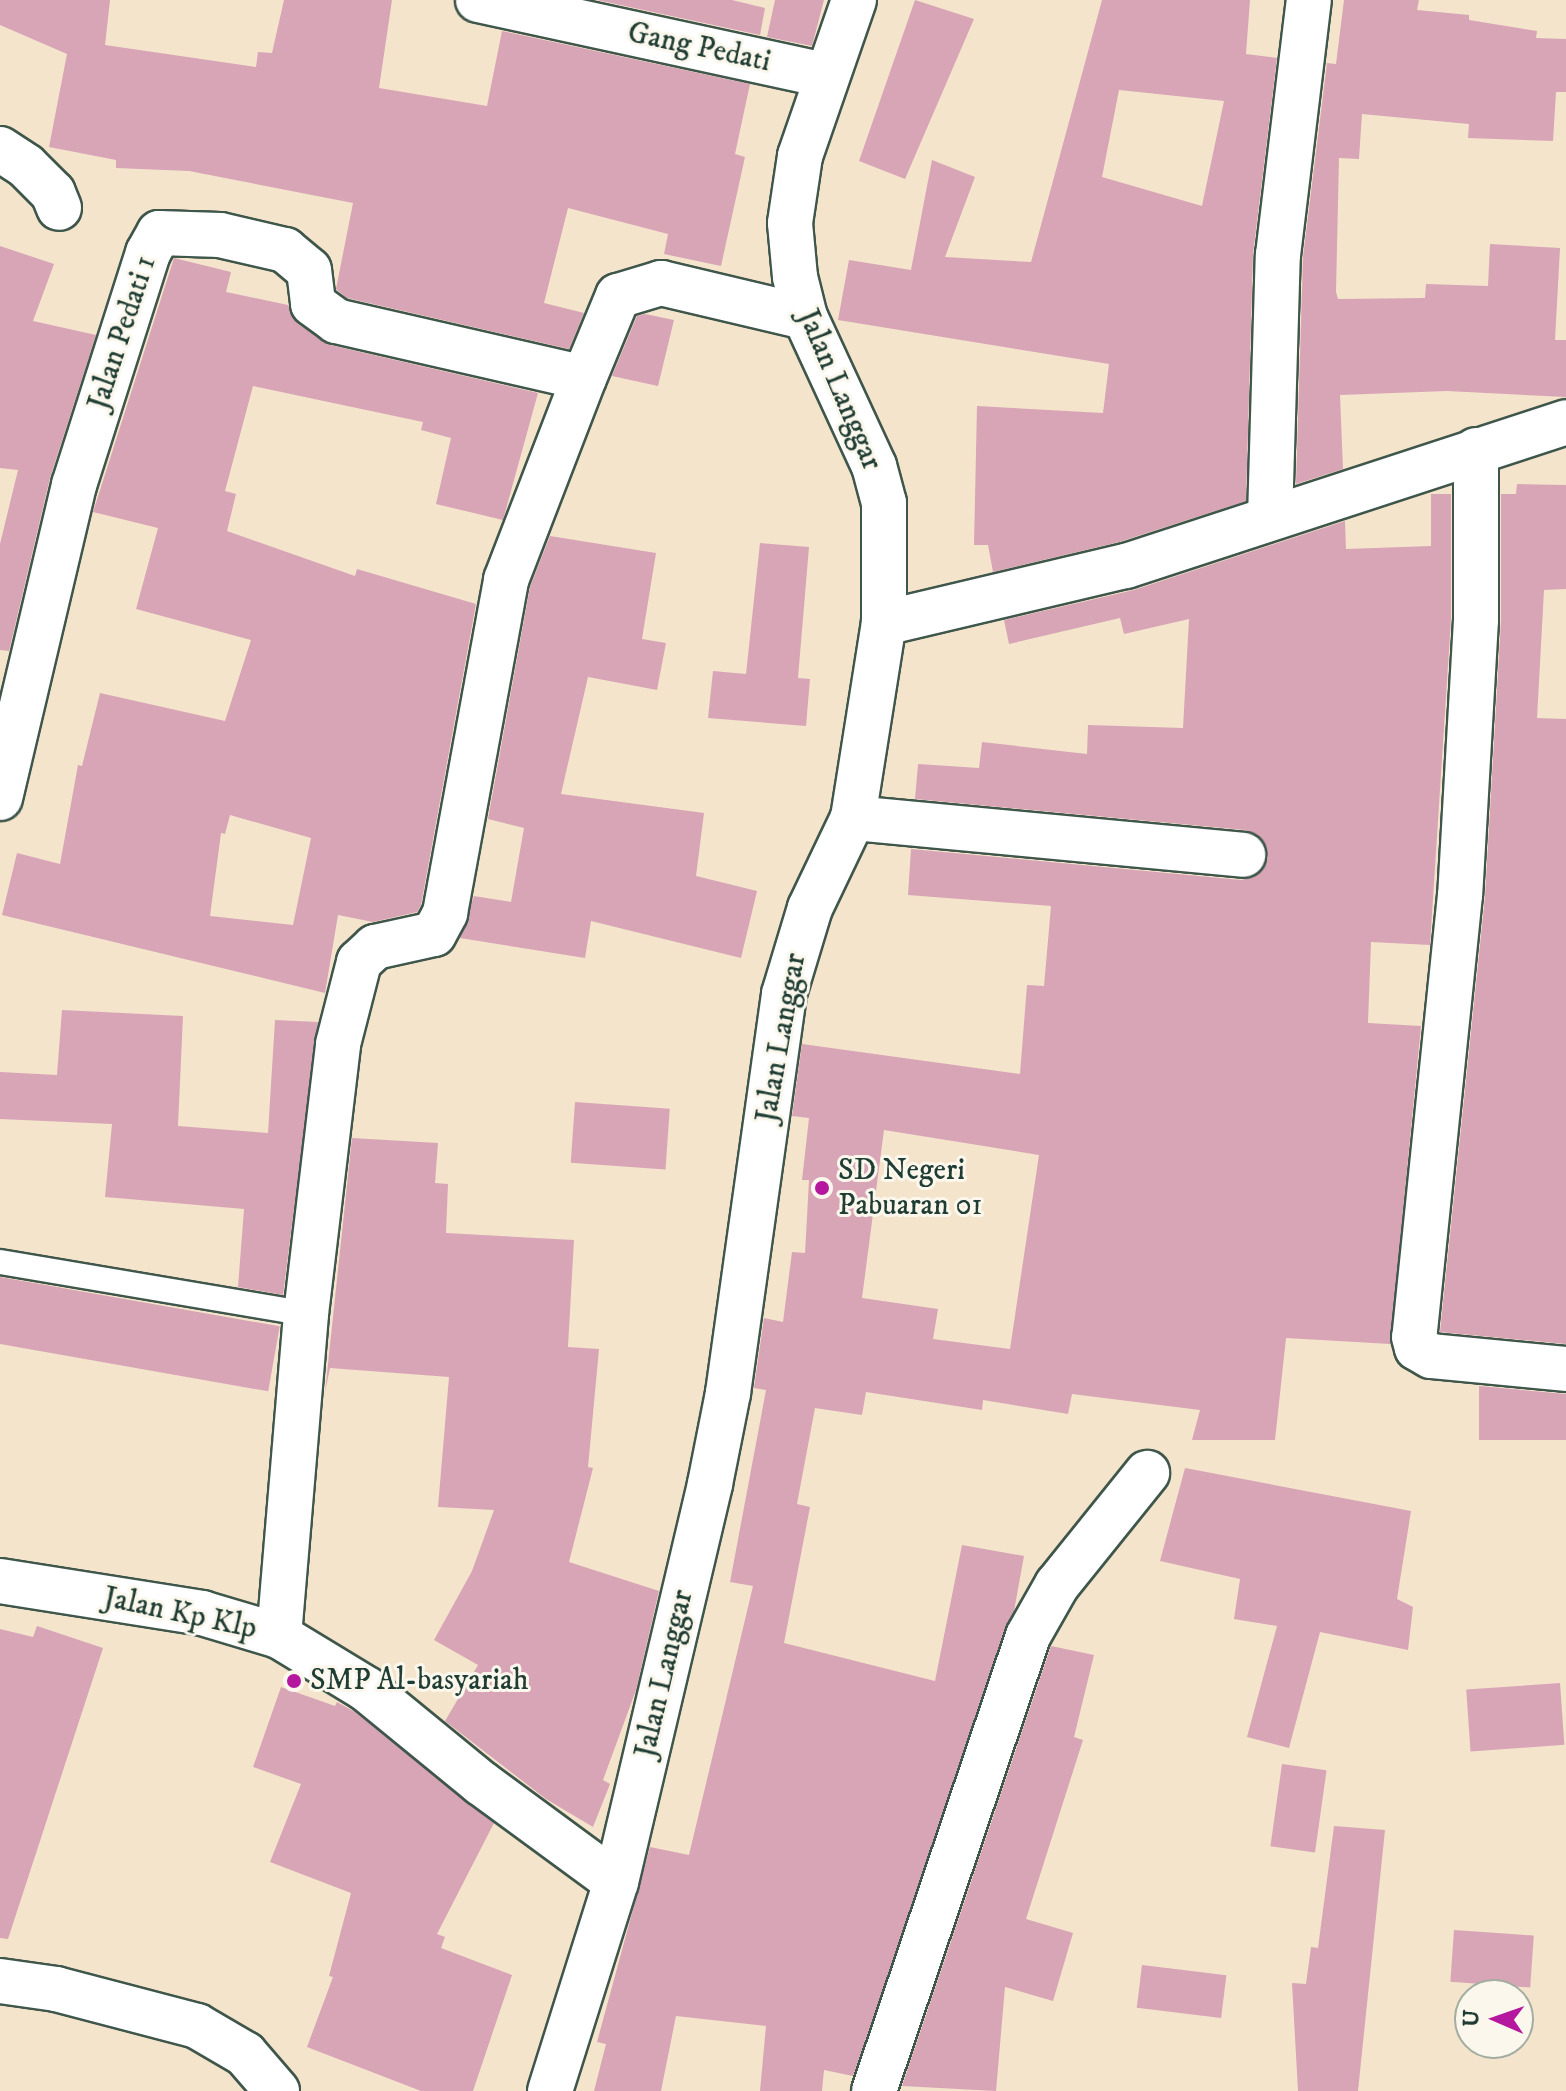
<!DOCTYPE html>
<html>
<head>
<meta charset="utf-8">
<style>
	body { margin:0 }
	#map { position:relative; width:1566px; height:2091px; overflow:hidden; background:#f4e4cb; font-family:"IM FELL DW Pica",serif }
	div>[style] { position:absolute }
	[style*='--x'] { left:calc(var(--x)*1px); top:calc(var(--y)*1px); width:calc(var(--w)*1px); rotate:calc(var(--a)*1deg) }
	.building>* { inset:0; background:#d8a5b7; transform-origin:0 0 }
	.roads { filter:drop-shadow(2px 0 #3f564b) drop-shadow(-2px 0 #3f564b) drop-shadow(0 2px #3f564b) drop-shadow(0 -2px #3f564b) }
	.lane>* { height:24px; margin:-12px; padding:0 12px; transform-origin:12px; border-radius:12px; background:#fff }
	.street>* { height:44px; margin:-22px; padding:0 22px; transform-origin:22px; border-radius:22px; background:#fff }
	.dots>* { width:22px; height:22px; translate:-50% -50%; box-sizing:border-box; border:4px solid #fbf7ec; border-radius:50% }
	span { translate:-50% -50%; white-space:nowrap; text-align:center; line-height:1.15; -webkit-text-stroke:6px #fbf7ec; paint-order:stroke }
	.street-label { font-size:30px; color:#1f3d34 }
	.poi-label { font-size:30px; color:#1f3d34 }
	.left { translate:0 -50%; text-align:left }
	.north { position:absolute; left:1454px; top:1979px; width:80px; height:80px; box-sizing:border-box; background:#fbf7ec; border:2px solid #a3ada2; border-radius:50%; rotate:272deg; font-size:22px; font-weight:700; line-height:32px; text-align:center; color:#1f3d34 }
	.north::after { content:''; display:block; margin:auto; width:28px; height:36px; background:#b5179e; clip-path:polygon(50% 0,100% 100%,50% 72%,0 100%) }
</style>
</head>
<body>
<div id="map">
	<div class="building">
		<div style="clip-path:polygon(0 0,110px 0,105px 45px,256px 67px,258px 52px,272px 53px,284px 0,392px 0,379px 88px,487px 106px,502px 31px,750px 84px,735px 154px,745px 157px,721px 266px,664px 254px,668px 234px,568px 208px,544px 303px,584px 313px,569px 349px,347px 298px,336px 289px,353px 203px,189px 171px,116px 168px,116px 160px,49px 147px,67px 54px,0 25px)"></div>
		<div style="clip-path:polygon(597px 0,732px 0,765px 8px,760px 35px)"></div>
		<div style="clip-path:polygon(775px 0,824px 0,812px 46px,767px 37px)"></div>
		<div style="clip-path:polygon(915px 0,974px 19px,905px 179px,859px 161px)"></div>
		<div style="clip-path:polygon(evenodd,1102px 0,1250px 0,1246px 54px,1277px 58px,1253px 254px,1246px 501px,1119px 542px,993px 572px,988px 545px,974px 545px,977px 406px,1103px 413px,1109px 364px,838px 320px,849px 260px,911px 270px,932px 160px,975px 177px,945px 257px,1031px 262px,1102px 0,1119px 90px,1224px 101px,1202px 206px,1102px 177px,1119px 90px)"></div>
		<div style="clip-path:polygon(1344px 0,1419px 0,1417px 10px,1469px 15px,1469px 20px,1537px 31px,1536px 38px,1566px 39px,1566px 92px,1556px 92px,1553px 141px,1468px 138px,1469px 124px,1362px 114px,1359px 159px,1339px 158px,1336px 292px,1338px 299px,1425px 298px,1426px 284px,1488px 286px,1490px 244px,1560px 248px,1555px 340px,1566px 340px,1566px 397px,1447px 391px,1340px 395px,1343px 469px,1296px 484px,1303px 257px,1327px 63px,1336px 64px)"></div>
		<div style="clip-path:polygon(0 246px,54px 264px,33px 321px,96px 335px,50px 478px,9px 651px,0 650px,0 544px,18px 470px,0 468px)"></div>
		<div style="clip-path:polygon(evenodd,174px 258px,231px 272px,226px 292px,288px 305px,298px 324px,330px 345px,538px 393px,503px 520px,436px 504px,451px 438px,421px 430px,423px 422px,253px 386px,225px 491px,236px 494px,227px 531px,355px 576px,357px 569px,476px 604px,421px 905px,417px 912px,373px 922px,338px 915px,325px 993px,2px 915px,17px 853px,60px 864px,78px 765px,82px 766px,100px 693px,225px 721px,251px 640px,136px 609px,158px 528px,93px 512px,174px 258px,230px 815px,311px 838px,293px 925px,210px 916px,221px 833px,225px 834px,230px 815px)"></div>
		<div style="clip-path:polygon(645px 314px,674px 320px,658px 386px,612px 376px,637px 316px)"></div>
		<div style="clip-path:polygon(1517px 484px,1566px 485px,1566px 589px,1544px 590px,1537px 718px,1566px 719px,1566px 1344px,1440px 1332px,1485px 897px,1501px 621px,1501px 494px,1516px 494px)"></div>
		<div style="clip-path:polygon(evenodd,1431px 494px,1451px 494px,1451px 619px,1430px 945px,1371px 942px,1368px 1023px,1421px 1026px,1390px 1344px,1286px 1338px,1275px 1440px,1192px 1440px,1200px 1410px,1072px 1394px,1068px 1414px,983px 1400px,982px 1410px,866px 1392px,862px 1415px,815px 1408px,797px 1504px,810px 1507px,784px 1643px,935px 1681px,962px 1545px,1024px 1556px,1014px 1611px,853px 2076px,824px 2070px,822px 2091px,760px 2091px,766px 2026px,676px 2016px,661px 2091px,594px 2091px,606px 2044px,597px 2042px,650px 1847px,689px 1855px,753px 1586px,730px 1582px,766px 1390px,754px 1388px,764px 1318px,783px 1322px,792px 1252px,805px 1253px,809px 1180px,802px 1180px,809px 1118px,792px 1116px,802px 1044px,1020px 1074px,1027px 985px,1044px 986px,1051px 906px,908px 895px,911px 849px,1241px 880px,1254px 877px,1268px 858px,1265px 844px,1245px 830px,915px 799px,918px 764px,979px 768px,982px 742px,1087px 754px,1088px 725px,1183px 728px,1189px 619px,1124px 634px,1120px 618px,1009px 644px,1004px 620px,1134px 590px,1345px 521px,1346px 549px,1431px 546px,1431px 494px,884px 1130px,1039px 1155px,1010px 1349px,933px 1339px,938px 1309px,862px 1298px,884px 1130px)"></div>
		<div style="clip-path:polygon(550px 536px,656px 553px,642px 639px,666px 643px,657px 690px,588px 677px,561px 794px,704px 813px,696px 876px,757px 891px,741px 958px,591px 921px,585px 958px,460px 938px,474px 896px,511px 902px,524px 828px,488px 819px,530px 587px)"></div>
		<div style="clip-path:polygon(760px 543px,809px 547px,798px 678px,810px 679px,806px 726px,708px 718px,713px 671px,746px 674px)"></div>
		<div style="clip-path:polygon(62px 1010px,183px 1016px,178px 1126px,268px 1133px,275px 1020px,318px 1022px,283px 1295px,238px 1287px,244px 1209px,105px 1197px,112px 1124px,0 1119px,0 1072px,57px 1075px)"></div>
		<div style="left:575px;top:1102px;width:95px;height:61px;rotate:4deg"></div>
		<div style="clip-path:polygon(352px 1138px,438px 1143px,435px 1183px,448px 1184px,446px 1233px,574px 1240px,568px 1347px,599px 1349px,588px 1467px,593px 1468px,569px 1562px,659px 1591px,636px 1690px,603px 1780px,610px 1784px,593px 1827px,546px 1799px,445px 1721px,478px 1665px,434px 1640px,472px 1571px,494px 1510px,438px 1507px,449px 1377px,330px 1368px,325px 1392px)"></div>
		<div style="left:0;top:1277px;width:284px;height:66px;rotate:10deg"></div>
		<div style="clip-path:polygon(1479px 1386px,1566px 1394px,1566px 1440px,1479px 1440px)"></div>
		<div style="clip-path:polygon(1185px 1468px,1411px 1511px,1397px 1599px,1413px 1607px,1408px 1650px,1320px 1632px,1289px 1748px,1247px 1737px,1277px 1626px,1234px 1619px,1240px 1579px,1160px 1561px)"></div>
		<div style="clip-path:polygon(37px 1626px,103px 1648px,8px 1939px,0 1938px,0 1629px,33px 1637px)"></div>
		<div style="clip-path:polygon(1051px 1646px,1094px 1655px,1074px 1737px,1083px 1740px,1026px 1919px,1073px 1933px,1053px 2001px,1005px 1987px,996px 2091px,902px 2086px)"></div>
		<div style="left:1560px;top:1683px;width:62px;height:94px;rotate:86deg"></div>
		<div style="clip-path:polygon(281px 1687px,335px 1706px,337px 1702px,355px 1712px,494px 1823px,437px 1934px,445px 1937px,441px 1948px,512px 1975px,473px 2091px,421px 2091px,307px 2047px,333px 1977px,329px 1976px,351px 1893px,270px 1862px,301px 1784px,253px 1767px)"></div>
		<div style="left:1282px;top:1764px;width:45px;height:83px;rotate:8deg"></div>
		<div style="clip-path:polygon(1334px 1826px,1385px 1830px,1358px 2091px,1298px 2091px,1292px 1983px,1306px 1984px,1311px 1947px,1318px 1948px)"></div>
		<div style="left:1454px;top:1930px;width:80px;height:52px;rotate:4deg"></div>
		<div style="left:1142px;top:1965px;width:85px;height:43px;rotate:7deg"></div>
	</div>
	<div class="roads">
		<div class="lane">
			<div style="--x:0;--y:1262;--w:310;--a:9.6"></div>
		</div>
		<div class="street">
			<div style="--x:478;--y:0;--w:356;--a:12.2"></div>
			<div style="--x:0;--y:149;--w:31;--a:33"></div>
			<div style="--x:26;--y:166;--w:38;--a:45"></div>
			<div style="--x:53;--y:193;--w:16;--a:68"></div>
			<div style="--x:1476;--y:450;--w:170;--a:90"></div>
			<div style="--x:1476;--y:620;--w:275;--a:93.3"></div>
			<div style="--x:1460;--y:895;--w:444;--a:95.9"></div>
			<div style="--x:1414;--y:1337;--w:11;--a:75"></div>
			<div style="--x:1417;--y:1348;--w:16;--a:30"></div>
			<div style="--x:1431;--y:1356;--w:136;--a:5.5"></div>
			<div style="--x:1270;--y:518;--w:263;--a:-88.3"></div>
			<div style="--x:1278;--y:255;--w:257;--a:-83.1"></div>
			<div style="--x:884;--y:623;--w:249;--a:-13.3"></div>
			<div style="--x:1126;--y:566;--w:463;--a:-18.1"></div>
			<div style="--x:0;--y:798;--w:322;--a:-76.7"></div>
			<div style="--x:74;--y:485;--w:244;--a:-72.3"></div>
			<div style="--x:148;--y:253;--w:23;--a:-61"></div>
			<div style="--x:159;--y:233;--w:61;--a:1.9"></div>
			<div style="--x:220;--y:235;--w:67;--a:13"></div>
			<div style="--x:285;--y:250;--w:31;--a:40"></div>
			<div style="--x:309;--y:270;--w:34;--a:83"></div>
			<div style="--x:313;--y:304;--w:29;--a:36"></div>
			<div style="--x:336;--y:321;--w:254;--a:12.9"></div>
			<div style="--x:853;--y:818;--w:392;--a:5.4"></div>
			<div style="--x:0;--y:1581;--w:205;--a:9"></div>
			<div style="--x:202;--y:1613;--w:80;--a:16.6"></div>
			<div style="--x:279;--y:1636;--w:102;--a:31.3"></div>
			<div style="--x:366;--y:1689;--w:149;--a:39.3"></div>
			<div style="--x:481;--y:1783;--w:167;--a:36.3"></div>
			<div style="--x:279;--y:1636;--w:323;--a:-85.2"></div>
			<div style="--x:306;--y:1314;--w:272;--a:-83.2"></div>
			<div style="--x:338;--y:1044;--w:85;--a:-75.6"></div>
			<div style="--x:359;--y:962;--w:22;--a:-43"></div>
			<div style="--x:375;--y:947;--w:60;--a:-12.4"></div>
			<div style="--x:434;--y:934;--w:24;--a:-62"></div>
			<div style="--x:445;--y:913;--w:339;--a:-79.6"></div>
			<div style="--x:506;--y:580;--w:217;--a:-68.9"></div>
			<div style="--x:584;--y:378;--w:89;--a:-67.5"></div>
			<div style="--x:618;--y:296;--w:45;--a:-16.8"></div>
			<div style="--x:661;--y:283;--w:148;--a:13.3"></div>
			<div style="--x:0;--y:1981;--w:57;--a:8.1"></div>
			<div style="--x:56;--y:1989;--w:146;--a:14.7"></div>
			<div style="--x:197;--y:2026;--w:56;--a:30.3"></div>
			<div style="--x:245;--y:2054;--w:49;--a:49.1"></div>
			<div style="--x:550;--y:2091;--w:219;--a:-72.5"></div>
			<div style="--x:616;--y:1882;--w:409;--a:-76.7"></div>
			<div style="--x:710;--y:1484;--w:93;--a:-78.8"></div>
			<div style="--x:728;--y:1393;--w:403;--a:-82"></div>
			<div style="--x:784;--y:994;--w:90;--a:-73.2"></div>
			<div style="--x:810;--y:908;--w:100;--a:-64.5"></div>
			<div style="--x:853;--y:818;--w:197;--a:-81"></div>
			<div style="--x:884;--y:623;--w:120;--a:-90"></div>
			<div style="--x:884;--y:503;--w:38;--a:-105"></div>
			<div style="--x:874;--y:466;--w:164;--a:-114.8"></div>
			<div style="--x:805;--y:317;--w:41;--a:-104"></div>
			<div style="--x:795;--y:277;--w:54;--a:-95.3"></div>
			<div style="--x:790;--y:223;--w:68;--a:-81.5"></div>
			<div style="--x:800;--y:156;--w:165;--a:-70.9"></div>
			<div style="--x:874;--y:2091;--w:480;--a:-71.3"></div>
			<div style="--x:1028;--y:1636;--w:59;--a:-60.4"></div>
			<div style="--x:1057;--y:1585;--w:144;--a:-51.2"></div>
		</div>
	</div>
	<div class="dots">
		<div style="left:822px;top:1188px;background:#b5179e"></div>
		<div style="left:294px;top:1681px;background:#b5179e"></div>
	</div>
	<div class="street-label">
		<span style="left:699px;top:48px;rotate:12deg">Gang Pedati</span>
		<span style="left:123px;top:333px;rotate:-72deg">Jalan Pedati 1</span>
		<span style="left:839px;top:390px;rotate:67deg">Jalan Langgar</span>
		<span style="left:782px;top:1038px;rotate:-80deg">Jalan Langgar</span>
		<span style="left:180px;top:1614px;rotate:12deg">Jalan Kp Klp</span>
		<span style="left:665px;top:1674px;rotate:-77deg">Jalan Langgar</span>
	</div>
	<div class="poi-label">
		<span class="left" style="left:838px;top:1188px">SD Negeri<br>Pabuaran 01</span>
		<span class="left" style="left:310px;top:1681px">SMP Al-basyariah</span>
	</div>
	<div class="north">U</div>
</div>
</body>
</html>
